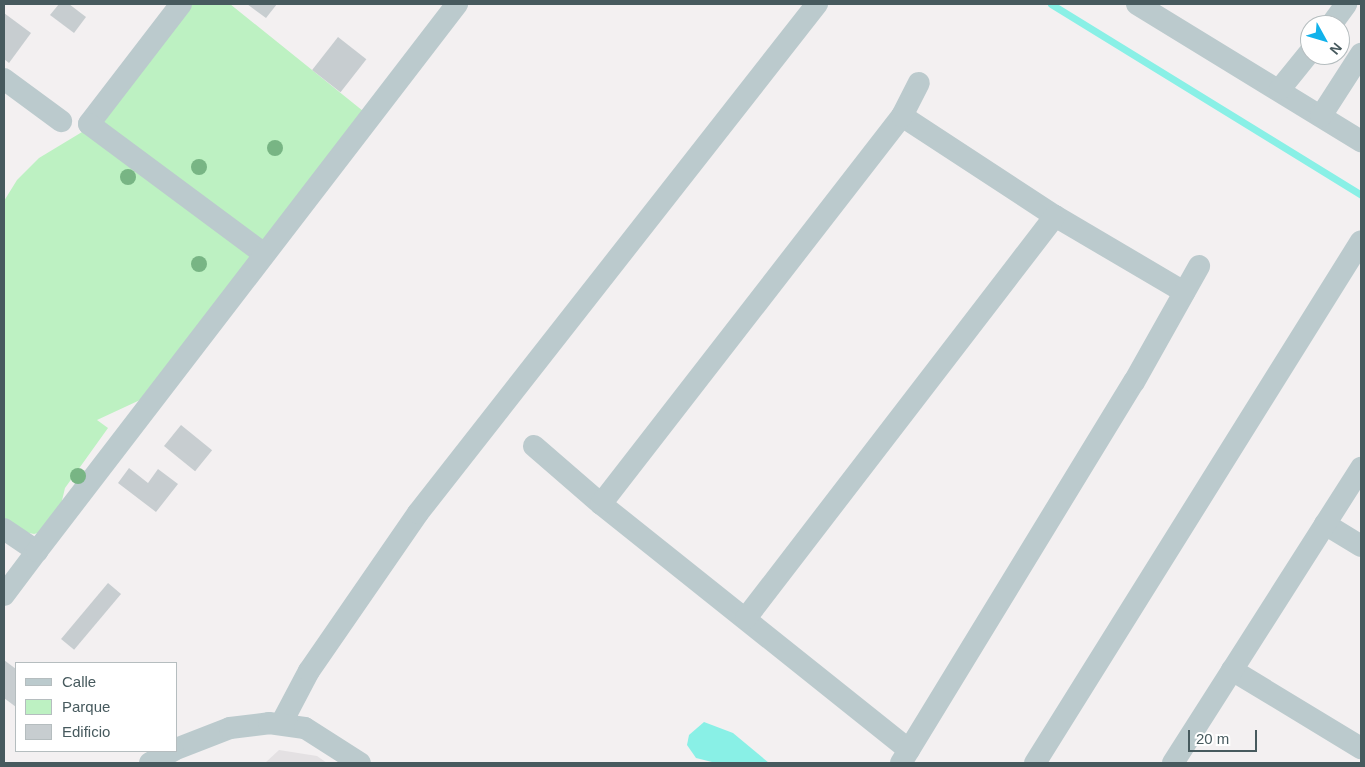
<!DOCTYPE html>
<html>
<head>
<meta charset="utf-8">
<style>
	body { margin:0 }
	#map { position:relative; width:1365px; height:767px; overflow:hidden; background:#f3f0f1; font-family:Arial,sans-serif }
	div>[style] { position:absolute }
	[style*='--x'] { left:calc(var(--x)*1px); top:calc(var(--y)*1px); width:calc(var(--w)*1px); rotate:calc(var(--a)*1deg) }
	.education>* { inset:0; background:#e4e1e3 }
	.green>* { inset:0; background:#bdf1c2 }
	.water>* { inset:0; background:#89f0e6 }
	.stream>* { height:7px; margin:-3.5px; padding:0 3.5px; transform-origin:3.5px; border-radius:3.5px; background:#89f0e6 }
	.building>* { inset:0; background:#c7cdd0; transform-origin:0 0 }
	.minor>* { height:22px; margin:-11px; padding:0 11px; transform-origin:11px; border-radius:11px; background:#bbcacd }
	.trees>* { width:16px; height:16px; margin:-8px; border-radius:50%; background:#78b584 }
	span { translate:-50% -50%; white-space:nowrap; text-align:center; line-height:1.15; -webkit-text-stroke:4px #fff; paint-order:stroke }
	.frame { position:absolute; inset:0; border:5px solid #475a5e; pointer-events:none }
	.legend { position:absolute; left:15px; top:662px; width:162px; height:90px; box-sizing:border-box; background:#fff; border:1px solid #b5bdbf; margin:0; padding:6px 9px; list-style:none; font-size:15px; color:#475a5e }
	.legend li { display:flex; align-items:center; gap:10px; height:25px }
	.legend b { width:25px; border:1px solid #b5bdbf }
	.north { position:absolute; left:1300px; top:15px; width:50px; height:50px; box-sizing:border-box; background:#fff; border:1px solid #b5bdbf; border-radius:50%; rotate:129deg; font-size:14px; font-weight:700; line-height:20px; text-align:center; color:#475a5e }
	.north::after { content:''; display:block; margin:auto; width:18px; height:22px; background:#11b2eb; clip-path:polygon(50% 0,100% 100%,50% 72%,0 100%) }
	.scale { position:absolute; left:1188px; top:730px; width:69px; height:22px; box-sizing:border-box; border:2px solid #475a5e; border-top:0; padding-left:6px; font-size:15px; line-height:18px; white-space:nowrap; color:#475a5e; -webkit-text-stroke:4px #fff; paint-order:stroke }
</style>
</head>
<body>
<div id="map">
	<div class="education">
		<div style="clip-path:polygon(279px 750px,317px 756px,327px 763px,265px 763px)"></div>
	</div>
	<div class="green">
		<div style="clip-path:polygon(190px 4px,230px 4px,363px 111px,140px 400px,97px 420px,108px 428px,65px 488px,59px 513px,45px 531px,34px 534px,20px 531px,4px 521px,4px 201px,17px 180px,39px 158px,87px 129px)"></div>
	</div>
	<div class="water">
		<div style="clip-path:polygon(704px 722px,733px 733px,769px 763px,716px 763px,696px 758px,687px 745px,689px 735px)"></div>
	</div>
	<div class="stream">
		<div style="--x:1051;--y:4;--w:364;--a:31.6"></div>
	</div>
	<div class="building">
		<div style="clip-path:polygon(59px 4px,69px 4px,86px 17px,74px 33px,50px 15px)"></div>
		<div style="clip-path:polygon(247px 4px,277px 4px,266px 18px)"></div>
		<div style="clip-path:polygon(4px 13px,31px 33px,9px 63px,4px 59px)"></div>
		<div style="left:338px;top:37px;width:36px;height:42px;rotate:38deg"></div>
		<div style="left:181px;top:425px;width:40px;height:27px;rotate:39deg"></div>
		<div style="clip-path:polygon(129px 468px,148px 483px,158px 469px,178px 484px,156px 512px,118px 483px)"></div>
		<div style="left:108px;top:583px;width:17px;height:73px;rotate:40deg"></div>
		<div style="clip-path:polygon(4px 660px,16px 669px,16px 707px,4px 698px)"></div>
	</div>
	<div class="minor">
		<div style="--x:181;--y:4;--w:151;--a:127.5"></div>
		<div style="--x:89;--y:124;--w:217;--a:36.6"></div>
		<div style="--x:1137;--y:4;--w:263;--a:31.5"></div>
		<div style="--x:1331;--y:25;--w:26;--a:-54"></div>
		<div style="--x:4;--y:79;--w:71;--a:36.4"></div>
		<div style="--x:1280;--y:89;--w:48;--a:-51"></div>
		<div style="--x:902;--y:116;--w:183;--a:33.2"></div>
		<div style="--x:1055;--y:216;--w:150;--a:30.5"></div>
		<div style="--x:1321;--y:116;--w:74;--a:-57.2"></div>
		<div style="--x:534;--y:446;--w:89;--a:40.9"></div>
		<div style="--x:601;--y:504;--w:394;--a:38.6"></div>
		<div style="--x:601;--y:504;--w:491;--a:-52.2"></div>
		<div style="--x:902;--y:116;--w:37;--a:-63"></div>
		<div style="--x:1325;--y:524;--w:42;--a:31.4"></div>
		<div style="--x:4;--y:529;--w:40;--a:34"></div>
		<div style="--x:37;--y:551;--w:55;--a:126.9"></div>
		<div style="--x:37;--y:551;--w:690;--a:-52.48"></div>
		<div style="--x:746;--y:618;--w:507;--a:-52.45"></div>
		<div style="--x:1232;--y:670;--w:151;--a:31.2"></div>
		<div style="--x:281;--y:724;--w:60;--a:-62.2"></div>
		<div style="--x:309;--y:671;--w:192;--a:-55.4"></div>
		<div style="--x:418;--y:513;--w:647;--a:-51.91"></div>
		<div style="--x:176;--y:749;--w:58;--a:-21.3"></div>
		<div style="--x:230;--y:728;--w:39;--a:-7"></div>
		<div style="--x:269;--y:723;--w:36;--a:8"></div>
		<div style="--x:305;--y:728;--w:65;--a:32.5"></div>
		<div style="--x:150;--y:763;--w:26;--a:-28"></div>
		<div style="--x:901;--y:763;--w:447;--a:-58.6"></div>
		<div style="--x:1134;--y:382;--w:133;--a:-60.7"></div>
		<div style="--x:1035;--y:763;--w:615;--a:-58.01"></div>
		<div style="--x:1173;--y:763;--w:350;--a:-57.5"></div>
	</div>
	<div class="trees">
		<div style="left:275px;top:148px"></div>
		<div style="left:199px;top:167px"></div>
		<div style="left:128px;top:177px"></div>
		<div style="left:199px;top:264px"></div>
		<div style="left:78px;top:476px"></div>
	</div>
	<div class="frame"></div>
	<ul class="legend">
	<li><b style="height:6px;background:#bbcacd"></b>Calle</li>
	<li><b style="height:14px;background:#bdf1c2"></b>Parque</li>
	<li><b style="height:14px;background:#c7cdd0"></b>Edificio</li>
	</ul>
	<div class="north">N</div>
	<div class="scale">20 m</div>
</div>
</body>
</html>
